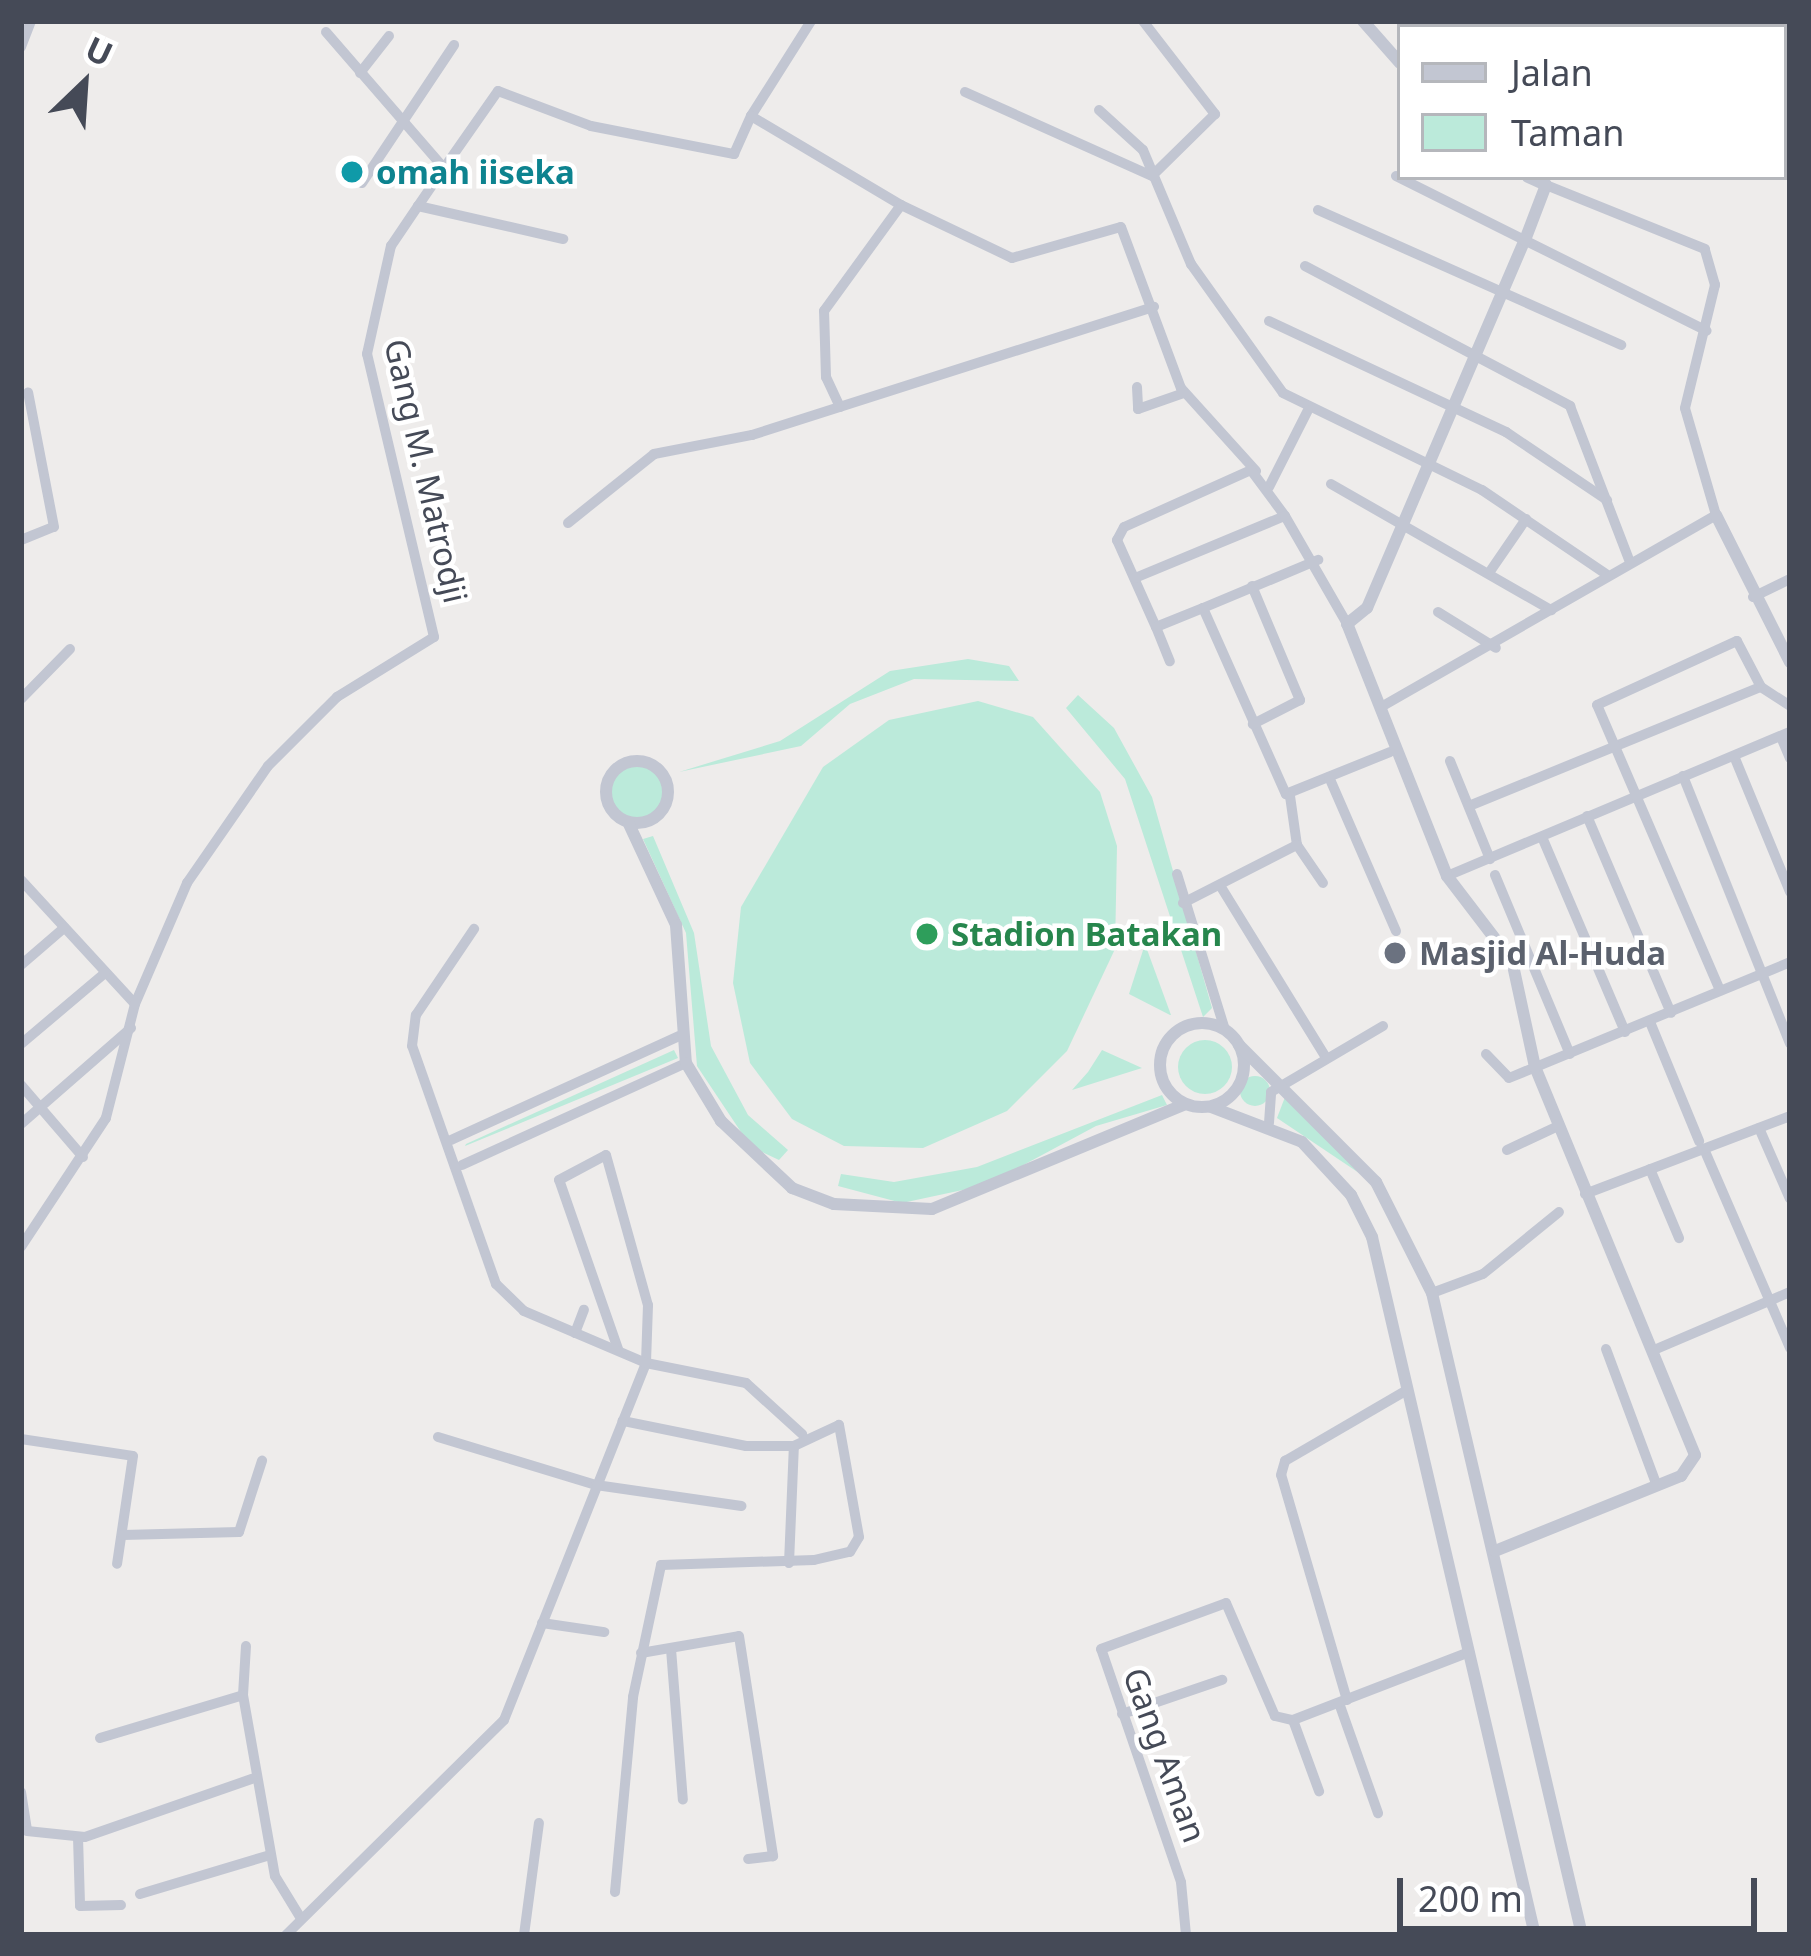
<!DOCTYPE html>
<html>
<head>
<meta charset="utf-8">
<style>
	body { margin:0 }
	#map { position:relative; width:1811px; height:1956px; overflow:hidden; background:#eeeceb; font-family:"Noto Sans",sans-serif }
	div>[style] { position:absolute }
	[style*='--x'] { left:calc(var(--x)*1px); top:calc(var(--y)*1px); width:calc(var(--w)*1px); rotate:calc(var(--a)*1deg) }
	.green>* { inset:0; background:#bbeada }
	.round { border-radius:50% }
	.minor>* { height:10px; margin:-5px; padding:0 5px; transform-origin:5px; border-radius:5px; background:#c2c6d2 }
	.tertiary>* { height:12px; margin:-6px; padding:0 6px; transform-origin:6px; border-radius:6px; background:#c2c6d2 }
	.tertiary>.ring { margin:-6px; padding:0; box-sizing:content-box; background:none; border:12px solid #c2c6d2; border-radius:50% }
	.dots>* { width:33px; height:33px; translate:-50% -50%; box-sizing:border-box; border:6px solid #fff; border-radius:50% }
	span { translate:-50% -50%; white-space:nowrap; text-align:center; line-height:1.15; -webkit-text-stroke:9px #fff; paint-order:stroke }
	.culture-label { font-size:33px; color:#0d838f; font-weight:700 }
	.left { translate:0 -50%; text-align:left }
	.street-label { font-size:33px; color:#454a57 }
	.leisure-label { font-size:33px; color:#27864d; font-weight:700 }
	.worship-label { font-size:33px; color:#5b616d; font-weight:700 }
	.frame { position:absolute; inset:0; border:24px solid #454a57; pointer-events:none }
	.legend { position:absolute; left:1397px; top:24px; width:390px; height:156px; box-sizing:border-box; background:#fff; border:3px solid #b5b7bc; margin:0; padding:15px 21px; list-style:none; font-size:36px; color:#454a57 }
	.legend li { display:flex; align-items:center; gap:24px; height:60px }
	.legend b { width:60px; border:3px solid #b5b7bc }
	.north { position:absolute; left:24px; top:24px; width:120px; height:120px; -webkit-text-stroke:9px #fff; paint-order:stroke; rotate:25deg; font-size:33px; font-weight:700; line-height:48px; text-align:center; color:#454a57 }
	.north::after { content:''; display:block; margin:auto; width:42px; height:54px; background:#454a57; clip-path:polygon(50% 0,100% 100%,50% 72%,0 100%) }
	.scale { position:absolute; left:1397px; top:1878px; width:360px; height:54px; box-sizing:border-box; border:6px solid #454a57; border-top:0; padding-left:15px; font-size:36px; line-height:42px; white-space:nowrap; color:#454a57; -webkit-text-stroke:9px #fff; paint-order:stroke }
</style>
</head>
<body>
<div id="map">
	<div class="green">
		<div style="clip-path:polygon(968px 659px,1009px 666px,1019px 681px,914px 679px,850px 704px,801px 746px,679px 772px,780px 741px,890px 671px)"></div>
		<div style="clip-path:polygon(1078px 695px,1114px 728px,1152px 797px,1212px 1008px,1203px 1017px,1125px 779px,1066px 708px)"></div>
		<div style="clip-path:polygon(978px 701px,1033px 717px,1100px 792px,1117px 846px,1115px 949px,1067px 1051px,1007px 1111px,923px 1148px,844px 1146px,792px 1119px,750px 1063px,733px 983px,741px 907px,823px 767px,889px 720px)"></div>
		<div class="round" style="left:609px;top:765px;width:54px;height:54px"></div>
		<div style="clip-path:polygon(653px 836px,694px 933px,711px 1046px,748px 1115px,788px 1150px,779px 1160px,751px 1147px,697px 1066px,686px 933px,643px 839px)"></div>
		<div style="clip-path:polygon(1145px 944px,1171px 1015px,1170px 1015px,1129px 994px)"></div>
		<div class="round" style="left:1178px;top:1040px;width:54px;height:54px"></div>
		<div style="clip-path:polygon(674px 1050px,678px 1058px,465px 1146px,466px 1144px)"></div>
		<div style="clip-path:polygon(1102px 1050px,1142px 1068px,1072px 1090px,1088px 1072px)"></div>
		<div class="round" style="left:1240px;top:1076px;width:30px;height:30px"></div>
		<div style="clip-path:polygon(1162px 1095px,1167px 1105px,1096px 1126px,986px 1185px,902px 1203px,838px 1186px,841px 1174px,894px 1182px,977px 1167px)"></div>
		<div style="clip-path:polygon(1285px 1097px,1362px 1175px,1277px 1118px)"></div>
	</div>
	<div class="minor">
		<div style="--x:1143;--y:21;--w:118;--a:52.3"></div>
		<div style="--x:1215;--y:114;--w:88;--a:135.5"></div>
		<div style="--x:1784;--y:30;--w:6;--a:-9"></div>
		<div style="--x:326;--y:32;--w:180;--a:49.1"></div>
		<div style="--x:444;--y:168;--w:46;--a:124.4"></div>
		<div style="--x:21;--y:47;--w:28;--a:-69"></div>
		<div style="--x:360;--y:73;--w:47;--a:-51.9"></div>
		<div style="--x:965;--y:92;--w:205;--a:24.2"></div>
		<div style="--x:1099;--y:110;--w:59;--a:42.3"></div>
		<div style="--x:1143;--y:150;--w:124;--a:67.2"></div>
		<div style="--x:1191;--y:264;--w:158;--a:54.5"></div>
		<div style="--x:1283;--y:393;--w:221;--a:26"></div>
		<div style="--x:1482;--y:490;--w:150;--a:34.1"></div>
		<div style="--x:751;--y:116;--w:112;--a:-57.7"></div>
		<div style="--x:444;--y:168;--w:94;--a:-55"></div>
		<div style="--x:498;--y:91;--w:99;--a:20.6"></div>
		<div style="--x:591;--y:126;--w:146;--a:11.1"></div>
		<div style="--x:734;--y:154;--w:42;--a:-65.9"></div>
		<div style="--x:751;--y:116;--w:174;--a:30.7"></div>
		<div style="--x:1396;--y:176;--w:347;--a:26.5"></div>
		<div style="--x:362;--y:183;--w:166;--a:-56.3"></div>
		<div style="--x:1318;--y:210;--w:332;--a:24"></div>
		<div style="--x:1305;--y:266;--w:300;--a:27.8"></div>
		<div style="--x:1570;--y:406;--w:165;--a:69"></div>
		<div style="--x:1269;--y:321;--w:262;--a:25.1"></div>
		<div style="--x:1506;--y:432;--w:122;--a:34"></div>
		<div style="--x:1137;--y:387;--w:22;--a:87"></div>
		<div style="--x:1138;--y:409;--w:49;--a:-19.2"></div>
		<div style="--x:840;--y:407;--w:33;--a:-115"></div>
		<div style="--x:826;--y:377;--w:66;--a:-91.7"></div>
		<div style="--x:824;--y:311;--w:131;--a:-54"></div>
		<div style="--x:901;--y:205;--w:123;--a:25.5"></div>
		<div style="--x:1012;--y:258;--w:113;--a:-15.9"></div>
		<div style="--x:1121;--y:227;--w:172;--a:69.6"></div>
		<div style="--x:1181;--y:388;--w:112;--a:47.9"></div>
		<div style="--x:1331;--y:484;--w:254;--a:29.8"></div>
		<div style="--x:1269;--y:487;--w:86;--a:-63.1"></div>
		<div style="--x:1285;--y:516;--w:57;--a:-126.5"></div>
		<div style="--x:1251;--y:470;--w:139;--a:155.8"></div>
		<div style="--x:1124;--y:527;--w:15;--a:118"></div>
		<div style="--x:1117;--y:540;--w:95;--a:65.9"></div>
		<div style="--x:1156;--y:627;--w:51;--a:-22"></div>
		<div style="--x:1203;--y:608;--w:204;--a:66"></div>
		<div style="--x:1286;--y:794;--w:112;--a:-22"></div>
		<div style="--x:568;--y:523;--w:110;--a:-38.7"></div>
		<div style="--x:654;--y:454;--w:100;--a:-11"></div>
		<div style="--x:752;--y:435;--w:422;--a:-17.7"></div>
		<div style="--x:21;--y:540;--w:35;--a:-22"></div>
		<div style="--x:54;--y:527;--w:137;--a:-100.9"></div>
		<div style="--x:1491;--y:570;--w:62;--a:-55.5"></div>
		<div style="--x:1135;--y:578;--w:162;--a:-22.5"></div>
		<div style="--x:1285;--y:516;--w:125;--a:60.1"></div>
		<div style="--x:1252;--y:586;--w:124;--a:67.2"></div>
		<div style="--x:1300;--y:700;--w:53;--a:152.9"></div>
		<div style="--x:1753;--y:597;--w:41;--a:-25.9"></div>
		<div style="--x:1203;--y:608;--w:125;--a:-22.7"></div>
		<div style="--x:1438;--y:612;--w:68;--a:31.8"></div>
		<div style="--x:1156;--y:627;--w:37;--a:68"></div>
		<div style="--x:21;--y:699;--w:70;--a:-45.6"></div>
		<div style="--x:1381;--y:707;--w:386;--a:-29.8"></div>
		<div style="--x:1716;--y:515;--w:111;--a:-106.2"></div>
		<div style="--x:1685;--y:408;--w:127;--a:-76.3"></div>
		<div style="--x:1715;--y:285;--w:37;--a:-106"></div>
		<div style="--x:1705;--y:249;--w:171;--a:-158.1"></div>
		<div style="--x:1781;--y:737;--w:23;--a:67"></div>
		<div style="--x:1734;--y:756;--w:147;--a:67.6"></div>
		<div style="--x:1450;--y:761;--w:106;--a:67.8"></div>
		<div style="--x:1683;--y:776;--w:288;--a:68.2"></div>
		<div style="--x:1329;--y:777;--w:168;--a:66.5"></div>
		<div style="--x:1290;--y:796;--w:49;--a:81.9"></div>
		<div style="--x:1297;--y:845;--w:46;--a:55.6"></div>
		<div style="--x:1469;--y:806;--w:315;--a:-22.2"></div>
		<div style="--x:1587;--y:816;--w:214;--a:66.9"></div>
		<div style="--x:1542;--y:837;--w:212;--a:66.9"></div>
		<div style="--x:1177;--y:874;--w:163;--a:72.9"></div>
		<div style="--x:1495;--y:875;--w:194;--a:67.3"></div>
		<div style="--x:1447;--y:876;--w:372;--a:-22.8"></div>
		<div style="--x:21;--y:880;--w:168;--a:47.4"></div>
		<div style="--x:135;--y:1004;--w:118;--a:104.3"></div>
		<div style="--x:106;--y:1118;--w:154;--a:123.4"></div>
		<div style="--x:1221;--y:887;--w:201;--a:58.4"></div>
		<div style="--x:1183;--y:903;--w:128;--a:-27"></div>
		<div style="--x:21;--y:965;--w:57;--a:-40.7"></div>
		<div style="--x:1719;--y:988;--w:308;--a:-113.3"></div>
		<div style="--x:1597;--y:705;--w:154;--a:-24.6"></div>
		<div style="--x:1737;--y:641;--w:52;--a:62.4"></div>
		<div style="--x:1761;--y:687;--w:35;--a:33"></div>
		<div style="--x:135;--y:1004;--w:132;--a:-66.7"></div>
		<div style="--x:187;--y:883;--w:142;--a:-55.3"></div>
		<div style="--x:268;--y:766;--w:98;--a:-45"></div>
		<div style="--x:337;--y:697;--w:114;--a:-31.7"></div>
		<div style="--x:434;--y:637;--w:291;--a:-103.3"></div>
		<div style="--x:367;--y:354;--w:111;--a:-77.5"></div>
		<div style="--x:391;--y:246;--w:48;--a:-56"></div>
		<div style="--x:418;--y:206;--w:149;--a:12.8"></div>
		<div style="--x:1650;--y:1022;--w:129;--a:67.6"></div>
		<div style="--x:21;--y:1044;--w:110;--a:-40.2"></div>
		<div style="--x:1486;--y:1054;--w:33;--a:46"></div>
		<div style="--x:1509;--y:1078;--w:304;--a:-22.4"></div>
		<div style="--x:21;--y:1085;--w:95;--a:49.3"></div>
		<div style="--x:1269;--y:1123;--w:31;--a:-86"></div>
		<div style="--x:1271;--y:1092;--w:130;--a:-30.5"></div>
		<div style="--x:21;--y:1124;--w:146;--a:-41.1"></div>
		<div style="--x:1759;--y:1128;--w:77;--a:66.4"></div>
		<div style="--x:451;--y:1140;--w:251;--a:-24.5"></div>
		<div style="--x:1704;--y:1149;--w:217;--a:66.6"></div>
		<div style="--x:1507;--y:1150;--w:56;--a:-25.2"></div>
		<div style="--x:462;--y:1165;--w:246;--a:-24.5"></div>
		<div style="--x:1650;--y:1169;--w:75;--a:67.2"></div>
		<div style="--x:1585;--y:1194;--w:219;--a:-20.8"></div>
		<div style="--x:1432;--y:1293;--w:54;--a:-20.4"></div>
		<div style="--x:1483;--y:1274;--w:98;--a:-39.2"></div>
		<div style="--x:575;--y:1333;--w:25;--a:-69"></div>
		<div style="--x:618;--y:1349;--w:179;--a:-109.2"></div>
		<div style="--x:559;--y:1180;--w:53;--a:-28"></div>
		<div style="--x:606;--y:1155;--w:156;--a:74.4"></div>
		<div style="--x:648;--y:1305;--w:58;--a:92"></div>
		<div style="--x:646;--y:1363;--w:102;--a:11.3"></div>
		<div style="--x:746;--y:1383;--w:76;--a:42.3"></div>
		<div style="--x:1606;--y:1349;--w:146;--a:69.6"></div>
		<div style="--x:1654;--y:1350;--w:148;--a:-23.1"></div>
		<div style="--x:438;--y:1437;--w:165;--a:16.9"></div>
		<div style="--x:596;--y:1485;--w:147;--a:8.2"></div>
		<div style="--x:21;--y:1439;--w:113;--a:8.6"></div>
		<div style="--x:133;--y:1456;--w:109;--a:98.4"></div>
		<div style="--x:123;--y:1535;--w:116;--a:-1.5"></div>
		<div style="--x:239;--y:1532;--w:75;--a:-72.1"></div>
		<div style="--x:789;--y:1563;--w:117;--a:-87.6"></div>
		<div style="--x:542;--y:1623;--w:63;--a:8.3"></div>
		<div style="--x:671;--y:1649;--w:151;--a:85.5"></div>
		<div style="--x:641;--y:1653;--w:99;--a:-9.8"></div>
		<div style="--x:739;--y:1636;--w:223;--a:81.2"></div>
		<div style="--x:773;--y:1856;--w:25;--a:173"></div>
		<div style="--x:243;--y:1695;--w:49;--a:-86.5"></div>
		<div style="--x:1347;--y:1700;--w:234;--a:-106.3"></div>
		<div style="--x:1281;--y:1475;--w:15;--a:-74"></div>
		<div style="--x:1285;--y:1461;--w:141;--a:-30.2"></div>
		<div style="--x:1339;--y:1703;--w:117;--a:70.5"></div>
		<div style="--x:1122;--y:1714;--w:106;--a:-18.8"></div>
		<div style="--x:1293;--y:1720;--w:76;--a:69.9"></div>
		<div style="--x:100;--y:1738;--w:149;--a:-16.7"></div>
		<div style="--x:243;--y:1695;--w:184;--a:80"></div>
		<div style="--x:275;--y:1876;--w:48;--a:58.6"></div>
		<div style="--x:21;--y:1792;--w:39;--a:81"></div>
		<div style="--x:27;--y:1831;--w:58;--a:5.9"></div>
		<div style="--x:85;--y:1837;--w:177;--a:-19.2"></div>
		<div style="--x:78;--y:1837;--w:69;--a:88.3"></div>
		<div style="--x:80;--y:1906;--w:41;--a:-1.4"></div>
		<div style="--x:615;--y:1892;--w:196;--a:-84.7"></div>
		<div style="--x:633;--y:1697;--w:135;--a:-78"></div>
		<div style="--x:661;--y:1565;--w:153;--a:-1.9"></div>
		<div style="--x:814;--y:1560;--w:37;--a:-13"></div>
		<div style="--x:850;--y:1552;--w:17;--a:-59"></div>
		<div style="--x:859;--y:1537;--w:114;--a:-100.1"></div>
		<div style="--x:839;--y:1425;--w:50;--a:155"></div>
		<div style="--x:794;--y:1446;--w:48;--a:180"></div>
		<div style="--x:746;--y:1446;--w:126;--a:-168.5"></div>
		<div style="--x:140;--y:1894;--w:136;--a:-16.7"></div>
		<div style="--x:286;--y:1935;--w:306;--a:-44.6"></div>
		<div style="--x:504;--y:1720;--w:384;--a:-68.3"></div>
		<div style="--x:646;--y:1363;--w:133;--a:-156.9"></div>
		<div style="--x:524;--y:1311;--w:39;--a:-136"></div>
		<div style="--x:496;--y:1284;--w:252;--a:-109.4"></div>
		<div style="--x:412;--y:1046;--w:31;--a:-83"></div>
		<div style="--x:416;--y:1015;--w:104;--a:-56"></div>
		<div style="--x:524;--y:1935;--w:113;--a:-82.4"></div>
		<div style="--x:1186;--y:1935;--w:53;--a:-95.4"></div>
		<div style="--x:1181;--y:1882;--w:246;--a:-108.9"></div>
		<div style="--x:1101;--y:1649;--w:133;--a:-20.2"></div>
		<div style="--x:1226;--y:1603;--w:123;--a:66.6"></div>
		<div style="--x:1275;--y:1716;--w:18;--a:13"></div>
		<div style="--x:1293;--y:1720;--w:189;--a:-21.1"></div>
	</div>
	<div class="tertiary">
		<div style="--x:1363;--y:21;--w:56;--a:48.6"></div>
		<div style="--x:1716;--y:515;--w:165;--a:63.3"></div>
		<div class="ring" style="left:606px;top:761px;width:50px;height:50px"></div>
		<div style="--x:628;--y:822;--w:114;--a:65"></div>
		<div style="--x:676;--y:925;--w:138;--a:85.9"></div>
		<div style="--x:686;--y:1063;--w:68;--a:58.9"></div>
		<div style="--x:721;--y:1121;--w:98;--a:43.3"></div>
		<div style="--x:792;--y:1188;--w:45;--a:20.9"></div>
		<div style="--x:834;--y:1204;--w:98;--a:2.9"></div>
		<div style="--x:932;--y:1209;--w:274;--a:-22.5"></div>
		<div class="ring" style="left:1160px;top:1023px;width:72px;height:72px"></div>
		<div style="--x:1239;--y:1045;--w:194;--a:45"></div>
		<div style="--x:1376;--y:1182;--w:124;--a:63.2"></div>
		<div style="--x:1432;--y:1293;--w:659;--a:76.85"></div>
		<div style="--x:1211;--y:1107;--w:97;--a:21"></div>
		<div style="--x:1302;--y:1142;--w:72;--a:47.2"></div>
		<div style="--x:1351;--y:1195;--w:47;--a:63.4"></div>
		<div style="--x:1372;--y:1237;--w:717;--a:76.86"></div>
		<div style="--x:1495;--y:1551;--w:201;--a:-22"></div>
		<div style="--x:1681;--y:1476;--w:25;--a:-56"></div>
		<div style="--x:1695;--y:1455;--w:420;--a:-112.4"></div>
		<div style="--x:1535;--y:1067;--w:108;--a:-102.2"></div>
		<div style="--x:1512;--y:961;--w:107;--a:-127.4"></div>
		<div style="--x:1447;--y:876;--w:271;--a:-111.6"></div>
		<div style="--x:1347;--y:624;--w:26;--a:-39"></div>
		<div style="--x:1367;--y:608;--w:400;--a:-66.8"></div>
		<div style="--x:1525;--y:240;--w:59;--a:-69.1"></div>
		<div style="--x:1546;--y:185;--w:20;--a:-156"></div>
	</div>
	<div class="dots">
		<div style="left:352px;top:172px;background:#0f9aa8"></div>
		<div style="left:927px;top:934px;background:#2e9e5b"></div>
		<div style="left:1395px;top:953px;background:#6b7280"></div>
	</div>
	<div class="culture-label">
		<span class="left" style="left:376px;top:172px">omah iiseka</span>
	</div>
	<div class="street-label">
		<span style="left:426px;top:471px;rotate:77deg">Gang M. Matrodji</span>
		<span style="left:1165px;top:1755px;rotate:70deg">Gang Aman</span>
	</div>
	<div class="leisure-label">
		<span class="left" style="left:951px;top:934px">Stadion Batakan</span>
	</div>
	<div class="worship-label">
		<span class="left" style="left:1419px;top:953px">Masjid Al-Huda</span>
	</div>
	<div class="frame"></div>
	<ul class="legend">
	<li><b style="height:15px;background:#c2c6d2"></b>Jalan</li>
	<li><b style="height:33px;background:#bbeada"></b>Taman</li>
	</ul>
	<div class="north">U</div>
	<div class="scale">200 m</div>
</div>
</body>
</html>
